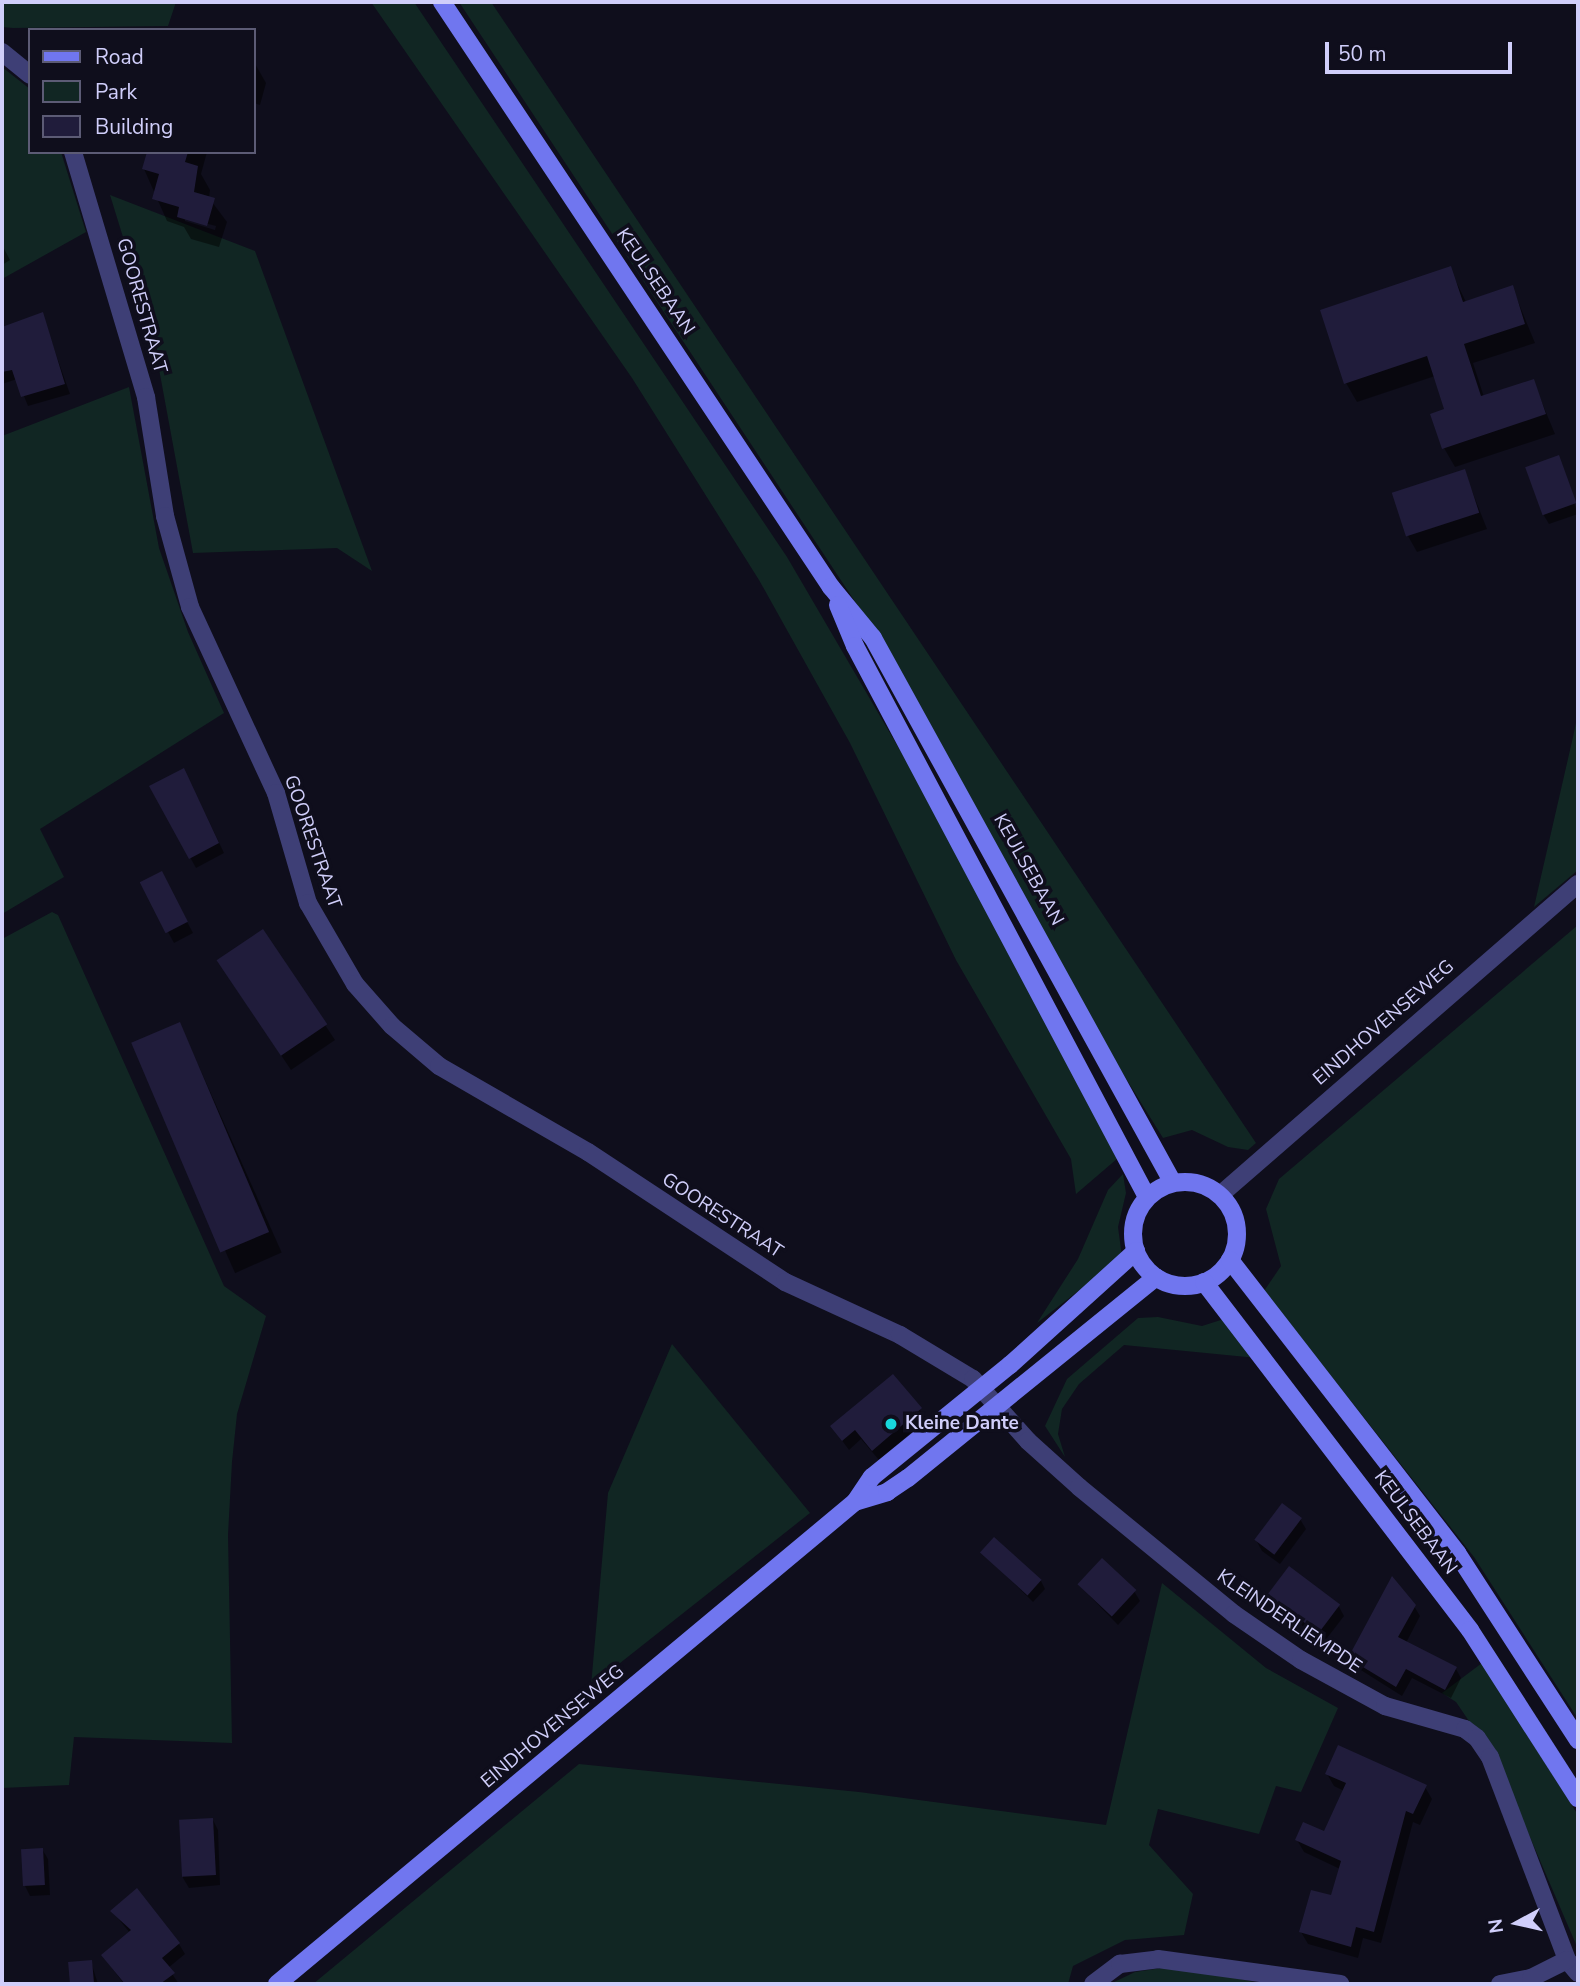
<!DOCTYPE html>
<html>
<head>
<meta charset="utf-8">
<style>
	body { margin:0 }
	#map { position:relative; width:1580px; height:1986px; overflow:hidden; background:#0f0e1c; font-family:"Nunito Sans",sans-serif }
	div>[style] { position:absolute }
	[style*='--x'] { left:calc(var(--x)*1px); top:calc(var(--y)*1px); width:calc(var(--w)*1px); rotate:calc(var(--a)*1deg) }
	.green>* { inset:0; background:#112623 }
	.shadow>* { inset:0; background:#0007; transform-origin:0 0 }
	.building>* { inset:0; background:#201c3b; transform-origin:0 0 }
	.minor>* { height:18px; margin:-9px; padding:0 9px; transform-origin:9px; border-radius:9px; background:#3e3f76 }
	.tertiary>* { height:18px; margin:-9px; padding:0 9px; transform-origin:9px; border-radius:9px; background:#3e3f76 }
	.secondary>* { height:18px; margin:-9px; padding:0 9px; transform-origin:9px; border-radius:9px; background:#7076ef }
	.secondary>.ring { margin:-9px; padding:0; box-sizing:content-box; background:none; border:18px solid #7076ef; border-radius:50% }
	.dots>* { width:19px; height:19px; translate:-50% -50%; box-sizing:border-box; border:4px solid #0f0e1c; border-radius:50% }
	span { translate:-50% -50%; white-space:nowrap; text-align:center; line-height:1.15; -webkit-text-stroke:7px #0f0e1c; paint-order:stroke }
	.street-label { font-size:19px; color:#d0cefa }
	.poi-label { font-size:19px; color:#d0cefa; font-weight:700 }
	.left { translate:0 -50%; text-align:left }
	.frame { position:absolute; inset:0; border:4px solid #d0cefa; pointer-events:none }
	.legend { position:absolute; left:28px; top:28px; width:228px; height:126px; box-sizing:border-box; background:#0f0e1c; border:2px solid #5c5b75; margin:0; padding:9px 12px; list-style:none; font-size:21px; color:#d0cefa }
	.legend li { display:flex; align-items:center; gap:14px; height:35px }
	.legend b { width:35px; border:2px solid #5c5b75 }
	.north { position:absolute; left:1482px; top:1888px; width:70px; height:70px; -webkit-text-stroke:5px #0f0e1c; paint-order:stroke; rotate:262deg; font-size:19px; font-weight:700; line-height:28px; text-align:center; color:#d0cefa }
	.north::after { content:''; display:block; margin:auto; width:24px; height:32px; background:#d0cefa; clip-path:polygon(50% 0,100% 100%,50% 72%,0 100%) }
	.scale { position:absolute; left:1325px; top:42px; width:187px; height:32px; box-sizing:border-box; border:4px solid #d0cefa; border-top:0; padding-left:9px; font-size:21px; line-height:24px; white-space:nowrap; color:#d0cefa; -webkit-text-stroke:5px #0f0e1c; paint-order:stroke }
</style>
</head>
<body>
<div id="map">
	<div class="green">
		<div style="clip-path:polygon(2px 2px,176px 2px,168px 26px,13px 28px,2px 27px)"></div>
		<div style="clip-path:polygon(371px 2px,414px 2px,787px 557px,942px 822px,1118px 1158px,1076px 1194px,1071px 1159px,956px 960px,850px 743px,759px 580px,632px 378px)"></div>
		<div style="clip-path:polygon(459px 2px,491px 2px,1256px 1143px,1248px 1150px,1228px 1147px,1192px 1130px,1163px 1138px,1092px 1024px,887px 650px)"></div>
		<div style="clip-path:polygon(2px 67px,30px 89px,30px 152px,61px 152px,86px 232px,2px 279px)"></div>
		<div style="clip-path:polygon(110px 195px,255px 251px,372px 571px,337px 548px,193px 553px,152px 331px)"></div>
		<div style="clip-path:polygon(129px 387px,159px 548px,188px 632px,224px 713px,40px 829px,64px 877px,2px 914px,2px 436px)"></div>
		<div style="clip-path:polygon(1578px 713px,1578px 870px,1534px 907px,1573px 737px)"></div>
		<div style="clip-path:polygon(52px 912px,58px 915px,224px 1286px,266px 1316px,237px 1414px,232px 1462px,228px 1535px,232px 1743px,74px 1737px,69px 1785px,2px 1788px,2px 939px)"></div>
		<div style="clip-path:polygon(1578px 925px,1578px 1719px,1474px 1557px,1264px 1291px,1281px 1266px,1266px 1209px,1279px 1179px)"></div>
		<div style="clip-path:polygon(1123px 1174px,1126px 1193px,1118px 1227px,1122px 1257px,1037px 1323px,1078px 1259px,1108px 1190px)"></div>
		<div style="clip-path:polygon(1158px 1317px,1202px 1326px,1224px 1319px,1257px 1358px,1124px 1345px,1079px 1384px,1062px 1409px,1058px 1434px,1065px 1457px,1045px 1426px,1067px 1379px,1138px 1318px)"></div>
		<div style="clip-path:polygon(672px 1344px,810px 1513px,591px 1686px,608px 1493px)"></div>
		<div style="clip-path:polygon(1162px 1583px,1266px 1668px,1338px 1708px,1301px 1792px,1276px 1786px,1259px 1834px,1158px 1809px,1149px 1845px,1193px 1894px,1184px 1935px,1125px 1940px,1073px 1966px,1068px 1984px,313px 1984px,579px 1764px,859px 1792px,1106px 1825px)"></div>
		<div style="clip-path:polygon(1482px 1663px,1578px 1815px,1578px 1949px,1499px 1765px,1456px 1702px,1442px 1693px)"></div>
		<div style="clip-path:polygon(1175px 1966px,1245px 1980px,1263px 1984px,1110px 1984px,1135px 1972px)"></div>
	</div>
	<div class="shadow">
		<div style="clip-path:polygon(254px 62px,266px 83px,260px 105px,254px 103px)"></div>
		<div style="clip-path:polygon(evenodd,149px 152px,207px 152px,201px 174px,210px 190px,209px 198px,227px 222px,219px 247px,191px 239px,184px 227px,167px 221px,144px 169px,149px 152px,185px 218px,216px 226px,215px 230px,185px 221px,185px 218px)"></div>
		<div style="clip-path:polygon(2px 245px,10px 260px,2px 265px)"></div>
		<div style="clip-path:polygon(1450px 269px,1466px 302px,1512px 287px,1535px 343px,1473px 363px,1484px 397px,1533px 381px,1555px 434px,1455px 467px,1444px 448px,1446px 410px,1435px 376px,1357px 402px,1346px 383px)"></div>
		<div style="clip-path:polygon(42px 315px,70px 394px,28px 406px,17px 379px,2px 384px,2px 329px)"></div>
		<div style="clip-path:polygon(1558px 457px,1578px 514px,1549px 524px,1543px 514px)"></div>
		<div style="clip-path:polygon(1464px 471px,1487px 529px,1417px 552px,1408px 536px)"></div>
		<div style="clip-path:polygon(189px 780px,224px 853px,196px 868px,151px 787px)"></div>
		<div style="clip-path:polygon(142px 884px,167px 884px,193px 933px,174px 943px)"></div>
		<div style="clip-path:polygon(263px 931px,335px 1040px,291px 1070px,228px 976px)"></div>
		<div style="left:180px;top:1024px;width:250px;height:51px;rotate:66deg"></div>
		<div style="clip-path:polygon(893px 1376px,927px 1419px,879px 1460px,861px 1439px,849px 1450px,832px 1427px)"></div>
		<div style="clip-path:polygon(1300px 1519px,1306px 1529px,1280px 1564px,1262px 1551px,1256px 1540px)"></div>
		<div style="clip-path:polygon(983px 1553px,1041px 1581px,1045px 1589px,1033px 1602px)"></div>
		<div style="clip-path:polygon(1079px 1585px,1134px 1591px,1140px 1601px,1118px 1625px)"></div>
		<div style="clip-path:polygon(1270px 1595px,1338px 1605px,1344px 1616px,1324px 1642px,1275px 1605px)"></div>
		<div style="clip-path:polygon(1414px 1606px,1420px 1616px,1406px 1643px,1456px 1669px,1461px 1678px,1451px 1698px,1412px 1678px,1402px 1696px,1356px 1667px,1350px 1658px)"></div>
		<div style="clip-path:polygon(1327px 1774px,1425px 1787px,1432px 1799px,1420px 1825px,1413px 1822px,1381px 1943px,1363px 1938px,1358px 1958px,1308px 1944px,1301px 1932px,1332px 1897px,1340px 1869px,1304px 1852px,1297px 1840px,1325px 1834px,1344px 1791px,1334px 1786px)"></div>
		<div style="clip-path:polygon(213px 1820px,218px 1830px,220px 1885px,189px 1888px,183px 1878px,181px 1821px)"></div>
		<div style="clip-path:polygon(42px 1849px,48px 1859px,50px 1895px,30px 1896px,25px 1886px)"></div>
		<div style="clip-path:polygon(112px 1911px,179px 1944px,185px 1954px,168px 1968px,179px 1984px,124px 1984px,103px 1956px,130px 1933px)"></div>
		<div style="clip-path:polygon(91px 1962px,98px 1984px,71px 1984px,70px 1963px)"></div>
	</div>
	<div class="building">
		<div style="clip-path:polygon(147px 152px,188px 152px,185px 162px,198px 166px,194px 192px,215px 198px,207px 226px,177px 217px,179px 207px,152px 199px,159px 174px,142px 169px)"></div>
		<div style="clip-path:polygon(1451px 266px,1463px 302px,1513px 285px,1525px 324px,1464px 344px,1481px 396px,1534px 379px,1546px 414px,1442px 449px,1430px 414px,1444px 409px,1427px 356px,1344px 384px,1320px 310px)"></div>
		<div style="clip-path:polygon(43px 312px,65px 384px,21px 397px,12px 370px,2px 372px,2px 327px)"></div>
		<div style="left:1559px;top:455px;width:51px;height:36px;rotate:70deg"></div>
		<div style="left:1465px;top:469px;width:46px;height:77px;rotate:72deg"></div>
		<div style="clip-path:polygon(184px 768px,219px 843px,189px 859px,149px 786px)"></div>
		<div style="left:162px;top:871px;width:57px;height:25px;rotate:63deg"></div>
		<div style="left:263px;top:929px;width:115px;height:56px;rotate:56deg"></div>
		<div style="left:180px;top:1022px;width:228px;height:53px;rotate:67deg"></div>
		<div style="clip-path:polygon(893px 1374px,922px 1408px,872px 1451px,855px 1430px,842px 1441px,830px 1426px)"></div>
		<div style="left:1282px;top:1503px;width:25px;height:46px;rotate:37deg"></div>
		<div style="left:994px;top:1537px;width:64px;height:21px;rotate:42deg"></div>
		<div style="left:1102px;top:1558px;width:47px;height:36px;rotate:43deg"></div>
		<div style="left:1289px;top:1566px;width:64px;height:36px;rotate:37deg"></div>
		<div style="clip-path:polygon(1392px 1576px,1416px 1605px,1398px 1637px,1457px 1667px,1445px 1690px,1406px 1669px,1396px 1687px,1348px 1658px)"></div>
		<div style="clip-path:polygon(1338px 1745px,1427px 1785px,1413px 1814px,1406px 1811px,1374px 1932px,1356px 1927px,1351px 1947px,1299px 1932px,1311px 1890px,1331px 1895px,1341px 1861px,1295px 1840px,1303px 1822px,1324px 1831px,1346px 1783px,1325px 1774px)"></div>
		<div style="left:213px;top:1818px;width:57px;height:34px;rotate:87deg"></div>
		<div style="left:43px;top:1848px;width:37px;height:22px;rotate:87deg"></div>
		<div style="clip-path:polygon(137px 1888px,180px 1943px,162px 1958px,175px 1973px,160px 1984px,125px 1984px,101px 1955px,131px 1930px,110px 1911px)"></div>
		<div style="left:92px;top:1960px;width:24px;height:24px;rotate:85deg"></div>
	</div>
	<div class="minor">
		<div style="--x:2;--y:52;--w:36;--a:39"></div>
		<div style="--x:73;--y:152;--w:256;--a:73.4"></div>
		<div style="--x:146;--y:397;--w:121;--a:80.9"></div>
		<div style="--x:165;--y:516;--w:94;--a:74.6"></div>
		<div style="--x:190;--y:607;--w:205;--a:65.2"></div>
		<div style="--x:276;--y:793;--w:115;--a:73.8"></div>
		<div style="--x:308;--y:903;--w:94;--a:59.9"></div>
		<div style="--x:355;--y:984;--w:56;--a:48.6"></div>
		<div style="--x:392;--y:1026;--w:62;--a:40.4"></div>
		<div style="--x:439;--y:1066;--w:172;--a:30"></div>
		<div style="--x:588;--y:1152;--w:236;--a:33.4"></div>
		<div style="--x:785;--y:1282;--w:127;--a:24.7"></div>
		<div style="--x:900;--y:1335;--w:85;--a:31.1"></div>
		<div style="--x:973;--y:1379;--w:83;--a:48.4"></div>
		<div style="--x:1028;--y:1441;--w:69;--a:42"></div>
		<div style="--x:1079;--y:1487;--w:200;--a:39.3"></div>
		<div style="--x:1234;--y:1614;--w:81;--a:34.5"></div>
		<div style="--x:1301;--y:1660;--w:96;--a:28.7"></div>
		<div style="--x:1385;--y:1706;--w:83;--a:16"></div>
		<div style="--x:1465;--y:1729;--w:15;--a:37"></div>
		<div style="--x:1477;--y:1738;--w:23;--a:56"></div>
		<div style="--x:1490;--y:1757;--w:217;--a:69.2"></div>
		<div style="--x:1567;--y:1960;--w:17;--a:50"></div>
		<div style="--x:1093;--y:1984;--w:34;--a:-37"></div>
		<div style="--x:1120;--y:1964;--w:38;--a:-7"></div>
		<div style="--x:1158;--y:1959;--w:184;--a:7.8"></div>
		<div style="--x:1500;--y:1984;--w:32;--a:-11"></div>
		<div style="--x:1531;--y:1978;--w:40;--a:-26.6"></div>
	</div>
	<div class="tertiary">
		<div style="--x:1220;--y:1195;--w:474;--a:-41"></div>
	</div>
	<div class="secondary">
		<div style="--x:442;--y:2;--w:703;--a:56.38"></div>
		<div style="--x:831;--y:587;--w:66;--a:50.5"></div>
		<div style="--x:873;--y:638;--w:622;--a:61.17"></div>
		<div style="--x:838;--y:605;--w:44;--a:67.5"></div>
		<div style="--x:855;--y:646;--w:624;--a:62.08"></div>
		<div class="ring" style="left:1133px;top:1182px;width:86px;height:86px"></div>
		<div style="--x:1230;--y:1260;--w:371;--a:52.2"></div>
		<div style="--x:1457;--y:1553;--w:223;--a:57.1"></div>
		<div style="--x:1204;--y:1282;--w:438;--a:52.6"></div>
		<div style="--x:1470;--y:1630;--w:200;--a:57.3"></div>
		<div style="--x:855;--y:1502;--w:34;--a:-17"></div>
		<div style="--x:887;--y:1492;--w:25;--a:-34"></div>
		<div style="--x:908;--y:1478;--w:319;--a:-39"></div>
		<div style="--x:277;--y:1984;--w:753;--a:-39.83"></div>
		<div style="--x:855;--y:1502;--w:30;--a:-56"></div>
		<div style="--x:872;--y:1477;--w:178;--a:-39.1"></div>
		<div style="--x:1010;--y:1365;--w:170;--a:-42.1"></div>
	</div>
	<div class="dots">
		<div style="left:891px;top:1424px;background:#18d7dc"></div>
	</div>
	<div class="street-label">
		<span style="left:655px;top:282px;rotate:56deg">KEULSEBAAN</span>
		<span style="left:141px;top:306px;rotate:74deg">GOORESTRAAT</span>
		<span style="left:312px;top:842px;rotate:71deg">GOORESTRAAT</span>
		<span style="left:1028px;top:870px;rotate:61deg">KEULSEBAAN</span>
		<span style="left:1384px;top:1023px;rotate:-41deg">EINDHOVENSEWEG</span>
		<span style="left:722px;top:1216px;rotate:33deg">GOORESTRAAT</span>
		<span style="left:1415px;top:1523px;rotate:53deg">KEULSEBAAN</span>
		<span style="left:1289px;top:1622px;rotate:34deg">KLEINDERLIEMPDE</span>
		<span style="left:553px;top:1727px;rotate:-40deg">EINDHOVENSEWEG</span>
	</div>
	<div class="poi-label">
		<span class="left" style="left:905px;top:1424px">Kleine Dante</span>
	</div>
	<div class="frame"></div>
	<ul class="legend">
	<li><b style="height:9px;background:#7076ef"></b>Road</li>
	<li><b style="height:19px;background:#112623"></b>Park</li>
	<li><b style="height:19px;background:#201c3b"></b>Building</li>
	</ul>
	<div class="north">N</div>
	<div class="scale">50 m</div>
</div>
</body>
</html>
